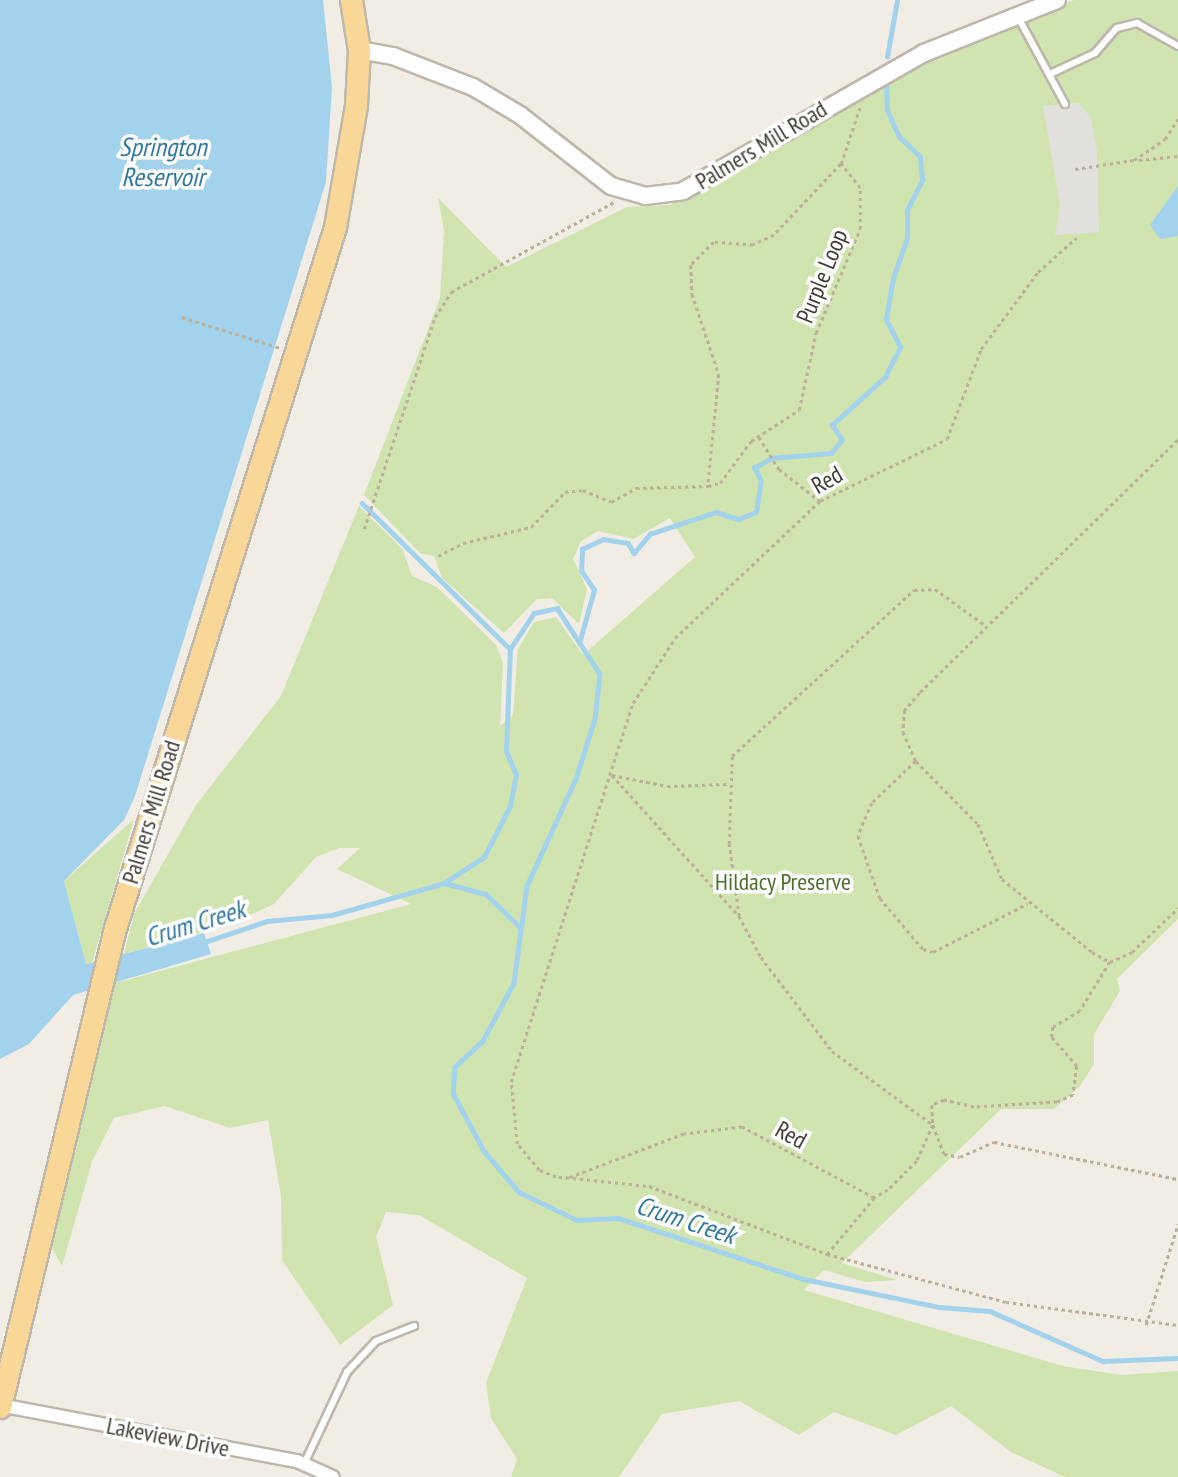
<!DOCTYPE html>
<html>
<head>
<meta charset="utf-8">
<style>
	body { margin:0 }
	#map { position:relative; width:1178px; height:1477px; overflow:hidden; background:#f1ede5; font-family:"PT Sans Narrow",sans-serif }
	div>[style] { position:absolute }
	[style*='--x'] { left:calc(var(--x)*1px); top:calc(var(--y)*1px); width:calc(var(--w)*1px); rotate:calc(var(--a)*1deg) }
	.green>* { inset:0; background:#cfe4af }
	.parking>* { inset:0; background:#e2e0dd }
	.water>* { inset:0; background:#a3d2ec }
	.stream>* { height:4.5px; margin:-2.25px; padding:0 2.25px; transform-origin:2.25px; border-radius:2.25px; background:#a3d2ec }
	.path>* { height:2.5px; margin-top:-1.25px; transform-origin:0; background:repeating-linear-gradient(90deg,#bdaf9a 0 3.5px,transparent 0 7px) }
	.roads { filter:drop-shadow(2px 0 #bfb7ab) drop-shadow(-2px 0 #bfb7ab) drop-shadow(0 2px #bfb7ab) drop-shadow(0 -2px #bfb7ab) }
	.service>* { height:6px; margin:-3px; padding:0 3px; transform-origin:3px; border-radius:3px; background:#fff }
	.minor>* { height:12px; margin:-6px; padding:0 6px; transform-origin:6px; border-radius:6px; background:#fff }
	.tertiary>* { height:16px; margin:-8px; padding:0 8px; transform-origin:8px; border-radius:8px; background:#fff }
	.primary>* { height:21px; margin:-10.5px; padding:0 10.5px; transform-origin:10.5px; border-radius:10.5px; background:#f9d796 }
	span { translate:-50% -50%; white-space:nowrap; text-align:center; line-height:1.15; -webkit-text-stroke:7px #fff; paint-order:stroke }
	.street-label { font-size:24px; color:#433d35 }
	.park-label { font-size:24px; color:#4a722b }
	.water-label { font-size:26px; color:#3279a2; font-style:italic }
</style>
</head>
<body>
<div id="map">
	<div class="green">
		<div style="clip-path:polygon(1074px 0,1178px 0,1178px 919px,1117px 979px,1120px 991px,1094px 1034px,1094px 1064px,1080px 1086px,1054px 1109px,1001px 1109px,842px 1263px,897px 1280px,865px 1282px,824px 1270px,804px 1290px,1063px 1366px,1121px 1375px,1178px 1371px,1178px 1477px,1065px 1477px,1011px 1452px,951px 1406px,896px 1435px,834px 1412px,799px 1435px,739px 1401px,662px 1414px,619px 1477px,511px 1477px,517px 1459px,491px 1418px,486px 1383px,527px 1278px,419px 1215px,386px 1212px,376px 1237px,393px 1305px,340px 1345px,282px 1260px,281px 1196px,268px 1120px,230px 1128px,165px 1106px,114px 1118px,92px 1162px,62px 1266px,51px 1246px,115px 983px,411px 904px,337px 869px,360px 848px,339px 848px,316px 857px,274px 904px,231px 924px,124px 954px,134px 914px,196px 805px,281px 696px,359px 506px,403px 550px,412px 576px,437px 587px,496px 645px,503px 663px,500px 726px,513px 715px,518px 649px,534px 622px,556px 617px,583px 655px,695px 557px,670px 518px,633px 539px,598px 531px,581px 541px,573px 559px,587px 589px,579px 624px,552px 598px,537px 599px,504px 633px,442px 578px,434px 556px,420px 553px,364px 495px,440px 298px,444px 231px,438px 198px,506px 267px,627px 207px,670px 205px,925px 60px)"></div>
		<div style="clip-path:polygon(134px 819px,92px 963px,86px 964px,64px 881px)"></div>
	</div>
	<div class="parking">
		<div style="clip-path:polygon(1079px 103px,1091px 118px,1097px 152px,1099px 232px,1055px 235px,1060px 205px,1043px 106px)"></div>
	</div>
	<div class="water">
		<div style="clip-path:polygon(0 0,323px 0,332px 87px,326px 182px,135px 796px,124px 820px,64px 881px,86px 964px,204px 933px,211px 954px,73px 995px,29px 1044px,0 1059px)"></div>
		<div style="clip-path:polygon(1178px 186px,1178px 236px,1160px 239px,1150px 225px)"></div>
	</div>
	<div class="stream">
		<div style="--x:887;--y:57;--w:58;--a:-80"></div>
		<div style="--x:362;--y:503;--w:208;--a:44.6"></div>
		<div style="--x:580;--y:640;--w:52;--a:-74.4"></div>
		<div style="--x:594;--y:590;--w:23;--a:-124"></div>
		<div style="--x:581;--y:571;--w:22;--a:-87"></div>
		<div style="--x:582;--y:549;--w:23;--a:-25"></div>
		<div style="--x:603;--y:539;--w:25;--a:9"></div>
		<div style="--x:628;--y:543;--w:12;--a:59"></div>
		<div style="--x:634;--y:553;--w:25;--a:-50"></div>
		<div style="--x:650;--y:534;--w:70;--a:-18.4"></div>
		<div style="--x:716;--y:512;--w:23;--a:18"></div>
		<div style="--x:738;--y:519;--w:19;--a:-21"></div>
		<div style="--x:756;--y:512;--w:31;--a:-81"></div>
		<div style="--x:761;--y:481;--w:15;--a:-118"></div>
		<div style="--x:754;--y:468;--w:20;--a:-30"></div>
		<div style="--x:771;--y:458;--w:60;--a:-4.8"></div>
		<div style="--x:831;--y:453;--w:17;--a:-50"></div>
		<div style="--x:842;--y:440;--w:18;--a:-124"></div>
		<div style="--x:832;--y:425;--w:72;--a:-42.2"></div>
		<div style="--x:885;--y:377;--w:34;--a:-63"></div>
		<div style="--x:900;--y:347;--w:31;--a:-117"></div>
		<div style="--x:886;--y:319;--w:42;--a:-80.3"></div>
		<div style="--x:893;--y:278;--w:42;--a:-70.7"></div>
		<div style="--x:907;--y:238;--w:28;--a:-90"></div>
		<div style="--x:907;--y:210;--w:34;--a:-63"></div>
		<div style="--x:922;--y:180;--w:23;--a:-95"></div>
		<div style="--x:920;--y:157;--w:29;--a:-136"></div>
		<div style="--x:899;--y:137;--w:30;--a:-114"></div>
		<div style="--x:887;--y:110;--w:25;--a:-92"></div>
		<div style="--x:444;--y:883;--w:48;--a:-33"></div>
		<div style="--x:484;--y:857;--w:57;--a:-63"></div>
		<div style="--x:510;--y:806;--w:32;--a:-79"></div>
		<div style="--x:516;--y:775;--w:26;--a:-113"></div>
		<div style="--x:506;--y:751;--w:102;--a:-87.8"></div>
		<div style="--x:510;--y:649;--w:43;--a:-56.3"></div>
		<div style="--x:534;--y:613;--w:24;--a:-12"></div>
		<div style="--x:557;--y:608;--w:79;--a:56.9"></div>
		<div style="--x:600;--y:674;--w:45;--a:96.3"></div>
		<div style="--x:595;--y:719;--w:63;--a:107.6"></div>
		<div style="--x:576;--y:779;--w:118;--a:114.6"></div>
		<div style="--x:527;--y:886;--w:98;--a:97.6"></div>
		<div style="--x:514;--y:983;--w:66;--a:118.1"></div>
		<div style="--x:483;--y:1041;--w:38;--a:137"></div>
		<div style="--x:455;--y:1067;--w:26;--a:94"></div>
		<div style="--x:453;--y:1093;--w:66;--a:61.9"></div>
		<div style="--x:484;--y:1151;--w:54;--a:49.5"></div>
		<div style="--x:519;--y:1192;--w:64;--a:25.8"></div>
		<div style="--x:577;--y:1220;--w:41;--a:-2.8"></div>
		<div style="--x:618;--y:1218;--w:196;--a:18.2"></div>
		<div style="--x:804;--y:1279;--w:138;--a:11.7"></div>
		<div style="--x:939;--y:1307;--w:51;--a:4.5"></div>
		<div style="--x:990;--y:1311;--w:124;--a:23.9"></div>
		<div style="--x:1103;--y:1361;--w:75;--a:-2.3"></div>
		<div style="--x:202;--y:943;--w:69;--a:-18.7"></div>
		<div style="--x:267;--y:921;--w:65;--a:-5.3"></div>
		<div style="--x:332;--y:915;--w:116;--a:-15.9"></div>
		<div style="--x:444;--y:883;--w:43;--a:14.7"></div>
		<div style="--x:486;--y:894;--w:47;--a:44.1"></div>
	</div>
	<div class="path">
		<div style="--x:1139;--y:160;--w:39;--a:-6"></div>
		<div style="--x:841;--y:164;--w:60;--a:-71.6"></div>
		<div style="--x:1075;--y:169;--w:60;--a:-8.7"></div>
		<div style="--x:1134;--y:160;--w:37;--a:-34"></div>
		<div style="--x:1165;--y:139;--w:24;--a:-57"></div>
		<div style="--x:182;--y:317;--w:104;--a:17.4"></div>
		<div style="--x:759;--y:437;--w:38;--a:58"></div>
		<div style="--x:779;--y:469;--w:52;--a:38"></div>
		<div style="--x:1178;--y:440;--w:361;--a:135.6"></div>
		<div style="--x:920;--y:693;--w:23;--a:131"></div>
		<div style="--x:905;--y:710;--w:22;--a:95"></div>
		<div style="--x:903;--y:732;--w:32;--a:66"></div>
		<div style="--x:916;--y:761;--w:88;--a:45.5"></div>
		<div style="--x:978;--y:824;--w:60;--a:66.4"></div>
		<div style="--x:1002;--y:879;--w:116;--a:39"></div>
		<div style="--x:1092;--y:952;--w:21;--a:29"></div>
		<div style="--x:1110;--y:962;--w:24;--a:-24"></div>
		<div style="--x:1132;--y:952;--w:64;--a:-43.7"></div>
		<div style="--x:364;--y:529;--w:224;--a:-71.5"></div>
		<div style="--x:435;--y:317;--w:30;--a:-57"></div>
		<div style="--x:451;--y:292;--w:186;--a:-28.9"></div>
		<div style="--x:438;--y:556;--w:28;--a:-27"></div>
		<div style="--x:463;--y:543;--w:70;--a:-13.2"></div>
		<div style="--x:531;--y:527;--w:49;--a:-45.8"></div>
		<div style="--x:565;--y:492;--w:18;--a:-6"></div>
		<div style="--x:583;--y:490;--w:30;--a:23"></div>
		<div style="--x:611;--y:502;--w:29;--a:-29"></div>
		<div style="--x:636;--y:488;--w:72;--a:-1.6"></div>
		<div style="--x:708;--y:486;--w:12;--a:-14"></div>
		<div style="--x:720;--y:483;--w:52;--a:-53.6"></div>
		<div style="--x:751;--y:441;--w:57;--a:-32.9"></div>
		<div style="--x:799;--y:410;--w:79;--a:-77.6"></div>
		<div style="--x:816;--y:333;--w:113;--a:-67.1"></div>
		<div style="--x:860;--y:229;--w:41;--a:-90"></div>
		<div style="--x:860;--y:188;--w:31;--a:-128"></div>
		<div style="--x:841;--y:164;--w:98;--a:133.3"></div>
		<div style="--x:774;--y:235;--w:23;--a:155"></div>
		<div style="--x:753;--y:245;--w:39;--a:-176"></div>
		<div style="--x:714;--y:242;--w:33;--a:135"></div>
		<div style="--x:691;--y:265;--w:29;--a:88"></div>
		<div style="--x:692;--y:294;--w:84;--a:71.4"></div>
		<div style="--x:719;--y:374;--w:113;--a:95.6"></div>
		<div style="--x:916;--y:761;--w:61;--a:136.3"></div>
		<div style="--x:872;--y:803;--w:36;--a:113"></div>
		<div style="--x:858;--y:836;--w:66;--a:70.5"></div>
		<div style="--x:880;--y:898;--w:67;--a:49.9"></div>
		<div style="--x:923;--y:949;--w:10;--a:17"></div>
		<div style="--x:933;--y:952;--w:106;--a:-27.1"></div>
		<div style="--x:612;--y:775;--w:190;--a:48"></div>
		<div style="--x:739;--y:916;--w:47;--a:61.8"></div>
		<div style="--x:761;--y:957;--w:118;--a:52.9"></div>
		<div style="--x:832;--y:1051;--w:125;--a:36.2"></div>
		<div style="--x:933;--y:1125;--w:39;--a:114"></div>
		<div style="--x:917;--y:1161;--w:41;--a:135"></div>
		<div style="--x:888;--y:1190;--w:16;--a:150"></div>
		<div style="--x:874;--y:1198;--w:150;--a:-151.7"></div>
		<div style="--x:742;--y:1127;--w:58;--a:173.1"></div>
		<div style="--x:684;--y:1134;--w:123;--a:159.1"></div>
		<div style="--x:569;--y:1178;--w:13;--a:-176"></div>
		<div style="--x:556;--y:1177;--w:18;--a:-158"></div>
		<div style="--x:539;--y:1170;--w:34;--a:-130"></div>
		<div style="--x:517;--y:1144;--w:62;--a:-95.5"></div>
		<div style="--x:511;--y:1082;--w:398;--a:-72.2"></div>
		<div style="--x:633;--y:703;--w:77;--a:-57.1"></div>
		<div style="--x:675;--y:638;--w:199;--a:-43.4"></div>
		<div style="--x:820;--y:501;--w:141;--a:-26"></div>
		<div style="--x:947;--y:439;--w:96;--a:-69.3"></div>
		<div style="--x:981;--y:349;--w:96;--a:-53.5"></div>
		<div style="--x:1038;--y:272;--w:51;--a:-41.8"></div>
		<div style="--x:612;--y:775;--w:56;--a:11.3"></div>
		<div style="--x:667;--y:786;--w:60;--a:-1.9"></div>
		<div style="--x:739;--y:916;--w:73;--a:-97.9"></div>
		<div style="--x:729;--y:844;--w:88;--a:-88"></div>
		<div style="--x:732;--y:756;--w:246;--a:-42.4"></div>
		<div style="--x:914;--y:590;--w:21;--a:-3"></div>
		<div style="--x:935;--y:589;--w:62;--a:35.8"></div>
		<div style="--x:1110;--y:962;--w:57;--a:121.5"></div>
		<div style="--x:1080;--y:1011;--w:31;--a:149"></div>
		<div style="--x:1053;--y:1027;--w:10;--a:96"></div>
		<div style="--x:1052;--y:1037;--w:38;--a:49"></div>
		<div style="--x:1077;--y:1066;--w:29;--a:98"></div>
		<div style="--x:1073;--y:1095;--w:17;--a:156"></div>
		<div style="--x:1057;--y:1102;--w:83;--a:176.6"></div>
		<div style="--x:974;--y:1107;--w:31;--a:-167"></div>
		<div style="--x:944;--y:1100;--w:13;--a:157"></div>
		<div style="--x:932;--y:1105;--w:20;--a:87"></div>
		<div style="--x:933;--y:1125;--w:31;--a:69"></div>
		<div style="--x:944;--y:1154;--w:16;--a:11"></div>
		<div style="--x:960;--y:1157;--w:37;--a:-24"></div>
		<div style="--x:994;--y:1142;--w:188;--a:11.4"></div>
		<div style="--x:573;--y:1178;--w:76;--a:6"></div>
		<div style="--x:649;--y:1186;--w:191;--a:20.9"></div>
		<div style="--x:827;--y:1254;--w:185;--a:15"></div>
		<div style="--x:1006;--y:1302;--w:174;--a:7.6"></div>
		<div style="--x:827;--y:1254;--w:73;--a:-50"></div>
		<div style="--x:1146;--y:1325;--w:106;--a:-72.4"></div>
	</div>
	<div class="roads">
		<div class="service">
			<div style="--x:1018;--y:17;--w:99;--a:61.6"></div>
			<div style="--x:1050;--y:74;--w:50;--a:-25"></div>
			<div style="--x:1095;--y:53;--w:33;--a:-49"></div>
			<div style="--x:1117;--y:28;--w:21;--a:-14"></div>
			<div style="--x:1137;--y:23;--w:47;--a:29.3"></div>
			<div style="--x:304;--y:1464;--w:102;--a:-64.9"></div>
			<div style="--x:347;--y:1372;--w:42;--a:-46.9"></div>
			<div style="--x:376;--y:1341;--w:41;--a:-21.5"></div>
		</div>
		<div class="minor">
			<div style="--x:0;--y:1405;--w:302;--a:10.7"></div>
			<div style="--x:297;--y:1461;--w:39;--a:24"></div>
		</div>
		<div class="tertiary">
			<div style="--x:359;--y:50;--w:35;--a:10"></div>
			<div style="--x:393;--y:56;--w:86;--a:21.2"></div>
			<div style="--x:473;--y:87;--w:55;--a:30.8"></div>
			<div style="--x:520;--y:115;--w:115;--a:38"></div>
			<div style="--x:611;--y:186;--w:35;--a:16"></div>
			<div style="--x:645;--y:196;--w:38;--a:-7"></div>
			<div style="--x:683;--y:191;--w:278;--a:-29.8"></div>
			<div style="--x:924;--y:53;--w:143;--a:-21.7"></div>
		</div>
		<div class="primary">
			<div style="--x:0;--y:1407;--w:496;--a:-76.5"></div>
			<div style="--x:116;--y:925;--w:732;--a:-72.58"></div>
			<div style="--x:335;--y:227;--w:124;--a:-80.2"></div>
			<div style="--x:356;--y:105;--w:55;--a:-86.9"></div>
			<div style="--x:359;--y:50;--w:51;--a:-99.1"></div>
		</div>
	</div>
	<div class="street-label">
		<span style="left:761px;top:145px;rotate:-31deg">Palmers Mill Road</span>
		<span style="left:822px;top:276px;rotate:-68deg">Purple Loop</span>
		<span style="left:827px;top:480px;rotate:-30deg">Red</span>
		<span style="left:151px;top:812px;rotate:-73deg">Palmers Mill Road</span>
		<span style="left:791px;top:1135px;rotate:29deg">Red</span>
		<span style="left:168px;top:1437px;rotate:11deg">Lakeview Drive</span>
	</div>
	<div class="park-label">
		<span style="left:783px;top:882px">Hildacy Preserve</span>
	</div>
	<div class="water-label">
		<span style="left:163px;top:162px">Springton<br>Reservoir</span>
		<span style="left:195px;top:923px;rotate:-17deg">Crum Creek</span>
		<span style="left:686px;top:1220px;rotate:18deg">Crum Creek</span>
	</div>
</div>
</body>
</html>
